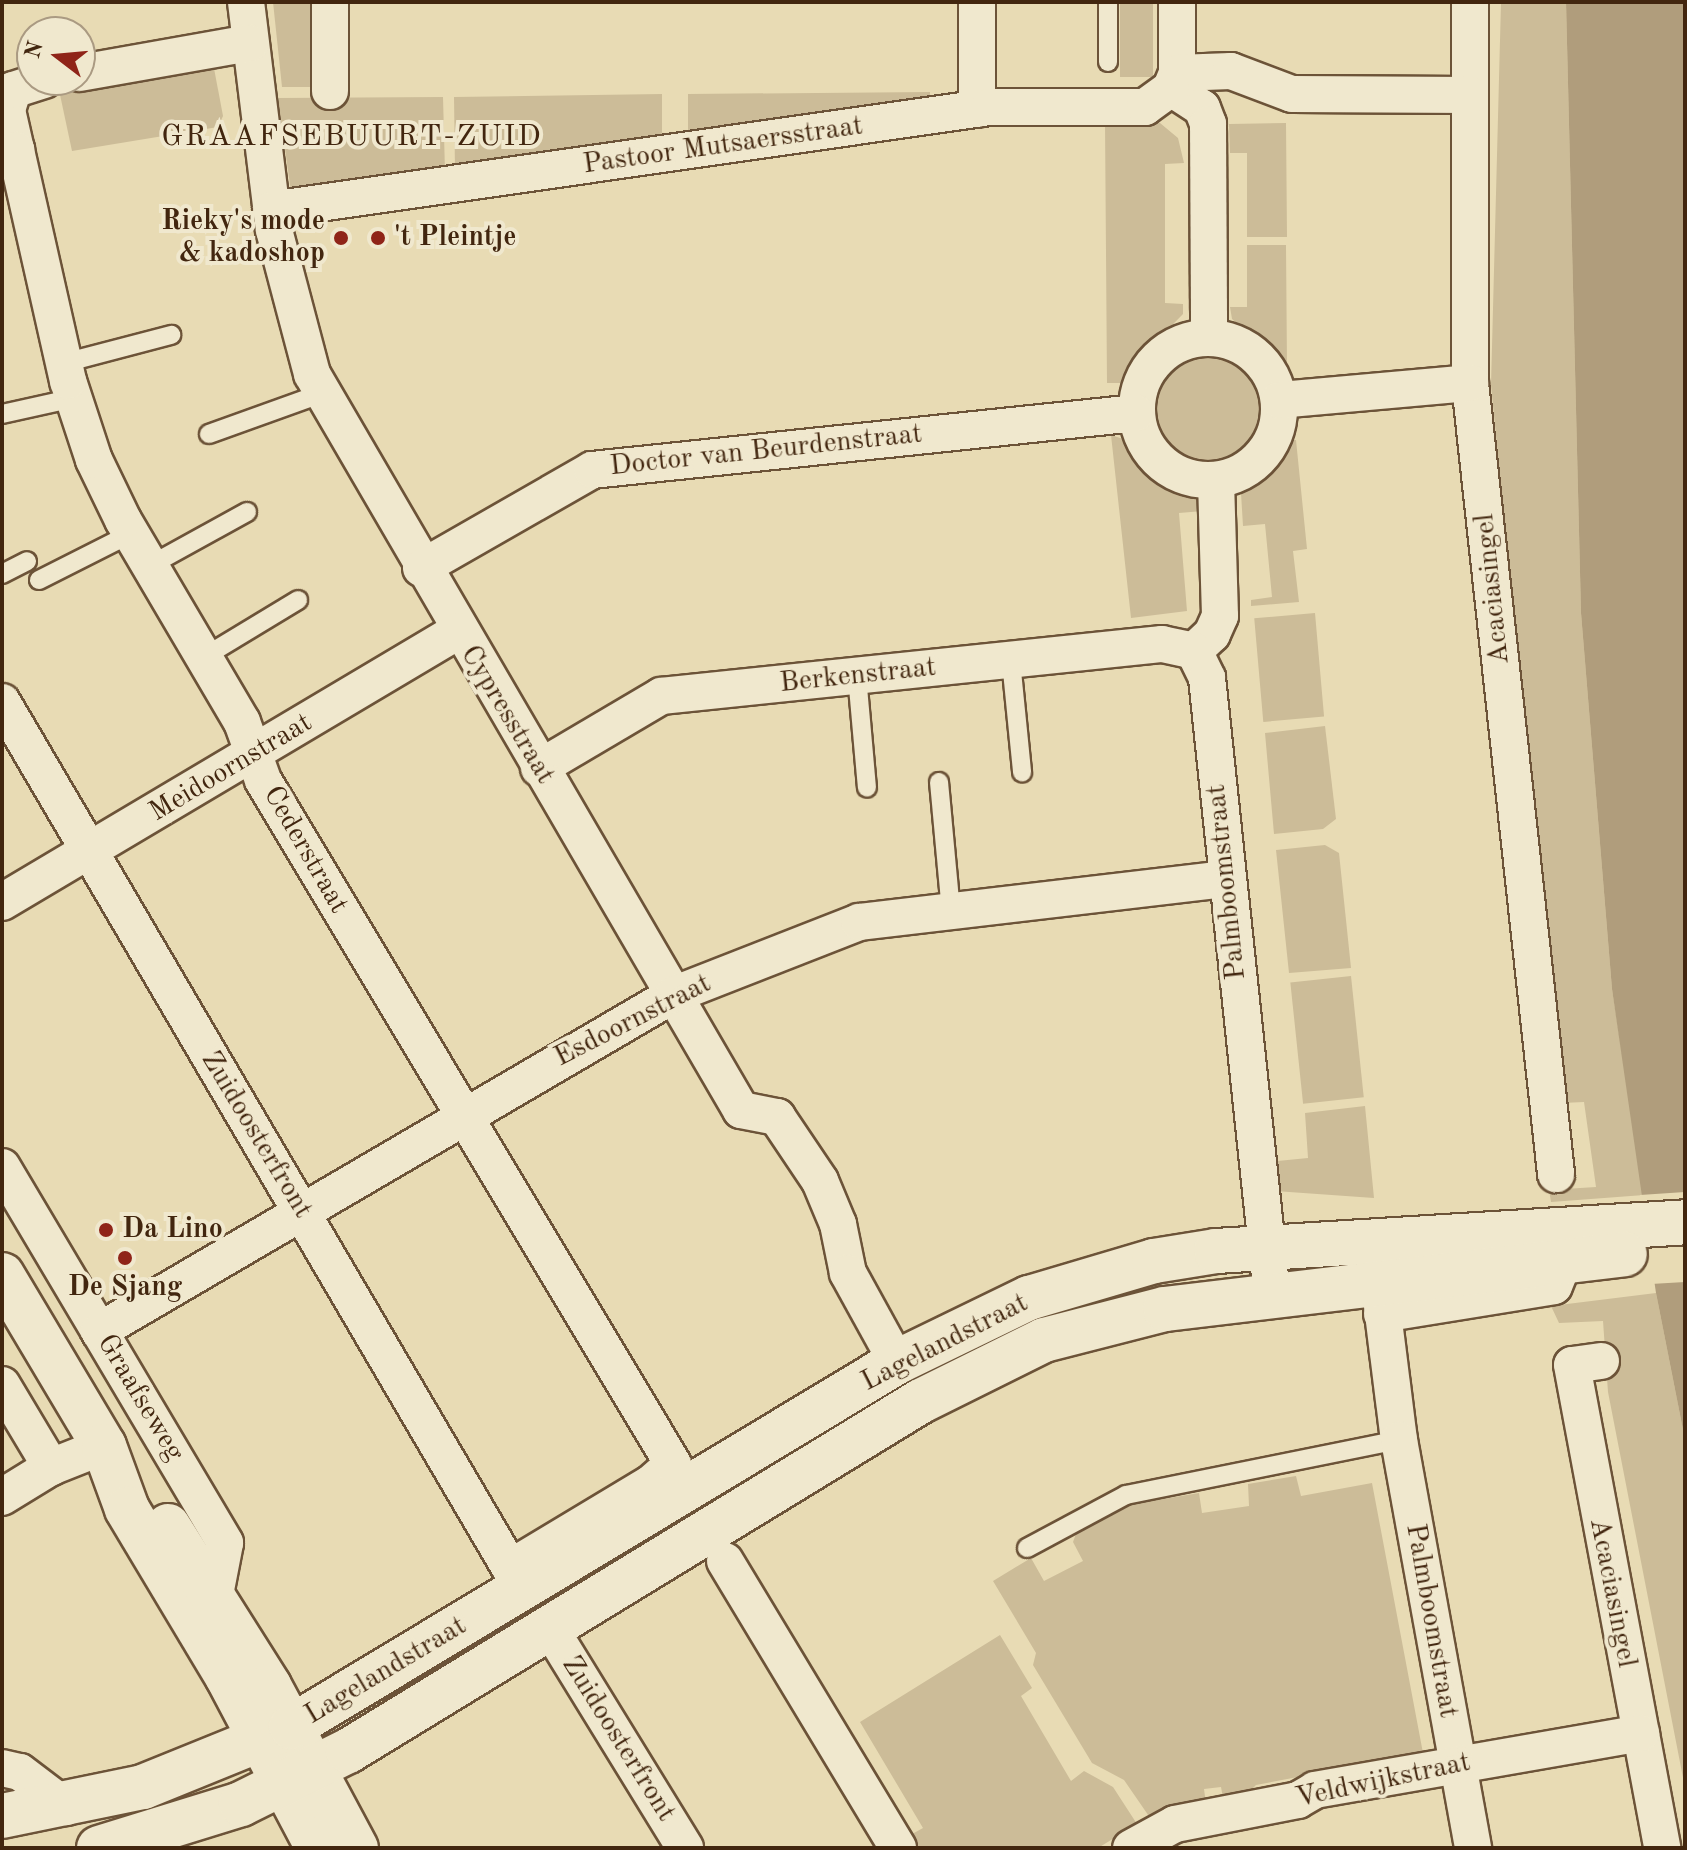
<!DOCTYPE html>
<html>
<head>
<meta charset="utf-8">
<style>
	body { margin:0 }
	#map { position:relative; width:1687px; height:1850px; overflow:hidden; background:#e8dbb4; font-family:"Old Standard TT",serif }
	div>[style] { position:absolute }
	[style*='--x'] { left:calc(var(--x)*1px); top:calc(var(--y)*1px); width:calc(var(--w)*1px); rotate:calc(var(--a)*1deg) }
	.green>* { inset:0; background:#ccbc98; transform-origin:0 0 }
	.round { border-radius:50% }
	.water>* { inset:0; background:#b09d7c }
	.pier>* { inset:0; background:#e8dbb4 }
	.roads { filter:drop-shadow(2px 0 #6c5338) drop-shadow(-2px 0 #6c5338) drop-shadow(0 2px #6c5338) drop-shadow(0 -2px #6c5338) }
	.lane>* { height:18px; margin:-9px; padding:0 9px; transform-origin:9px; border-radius:9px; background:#f0e8ce }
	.street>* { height:36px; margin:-18px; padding:0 18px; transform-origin:18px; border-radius:18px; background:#f0e8ce }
	.street>.ring { margin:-18px; padding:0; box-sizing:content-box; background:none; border:36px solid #f0e8ce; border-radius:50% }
	.secondary>* { height:44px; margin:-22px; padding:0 22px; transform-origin:22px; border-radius:22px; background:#f0e8ce }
	.dots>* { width:22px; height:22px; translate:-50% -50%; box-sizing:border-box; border:4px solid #f0e8ce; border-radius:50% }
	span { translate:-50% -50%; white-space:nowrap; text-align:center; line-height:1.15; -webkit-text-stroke:8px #f0e8ce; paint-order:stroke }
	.street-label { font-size:28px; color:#42260f }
	.poi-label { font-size:28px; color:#42260f; font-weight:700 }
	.right { translate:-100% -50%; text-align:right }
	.left { translate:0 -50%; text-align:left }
	.neighbourhood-label { font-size:30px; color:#42260f; letter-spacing:2px }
	.frame { position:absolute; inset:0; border:4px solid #42260f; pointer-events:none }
	.north { position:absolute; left:16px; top:16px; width:80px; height:80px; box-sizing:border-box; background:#f0e8ce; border:2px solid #aa9a82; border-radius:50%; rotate:286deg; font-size:22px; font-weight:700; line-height:32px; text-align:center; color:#42260f }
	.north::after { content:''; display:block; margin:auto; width:28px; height:36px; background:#8f2418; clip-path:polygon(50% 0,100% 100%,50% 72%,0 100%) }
</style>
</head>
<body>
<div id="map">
	<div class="green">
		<div style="clip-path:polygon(273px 2px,317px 2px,319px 87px,282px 87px)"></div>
		<div style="left:1120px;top:2px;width:33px;height:75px"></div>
		<div style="clip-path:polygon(1501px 2px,1566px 2px,1581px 613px,1612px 989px,1644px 1195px,1551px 1202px,1549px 1190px,1596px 1187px,1584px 1102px,1562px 1103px,1491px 385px)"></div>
		<div style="clip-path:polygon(213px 63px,223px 116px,218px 127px,72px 151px,59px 90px)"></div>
		<div style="clip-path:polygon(930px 92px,930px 104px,688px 138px,688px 94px)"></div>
		<div style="clip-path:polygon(662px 94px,662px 140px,455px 170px,454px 97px)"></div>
		<div style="clip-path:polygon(443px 97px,445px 172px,291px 192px,278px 98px)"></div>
		<div style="clip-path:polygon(1105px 123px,1160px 123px,1178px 138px,1184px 163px,1165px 164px,1165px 303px,1183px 304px,1183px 314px,1132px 366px,1123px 383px,1107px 383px)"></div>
		<div style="clip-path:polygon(1286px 123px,1287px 237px,1247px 237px,1247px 153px,1230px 153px,1229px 124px)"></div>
		<div style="clip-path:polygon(1247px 245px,1286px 245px,1287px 366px,1232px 319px,1230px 307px,1247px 307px)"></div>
		<div class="round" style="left:1151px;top:351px;width:112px;height:112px"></div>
		<div style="clip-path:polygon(1111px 435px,1132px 442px,1155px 473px,1202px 499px,1203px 511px,1179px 513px,1187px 611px,1131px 618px)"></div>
		<div style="clip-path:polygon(1288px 440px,1296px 440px,1307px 549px,1293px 551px,1299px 602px,1251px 606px,1251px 600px,1272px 597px,1265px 524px,1243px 526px,1241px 493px,1272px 470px)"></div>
		<div style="left:1315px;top:613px;width:104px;height:61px;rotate:85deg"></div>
		<div style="clip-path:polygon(1325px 726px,1336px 819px,1323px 829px,1274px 834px,1265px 733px)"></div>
		<div style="clip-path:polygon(1325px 845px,1339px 853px,1351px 968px,1289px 973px,1276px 850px)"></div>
		<div style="left:1351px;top:976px;width:122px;height:61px;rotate:84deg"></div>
		<div style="clip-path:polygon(1365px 1106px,1374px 1198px,1275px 1191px,1268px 1162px,1308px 1158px,1305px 1113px)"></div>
		<div style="clip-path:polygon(1656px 1293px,1685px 1440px,1685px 1788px,1608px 1392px,1603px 1321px,1559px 1323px,1551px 1306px)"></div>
		<div style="clip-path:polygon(1296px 1476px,1301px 1496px,1372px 1483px,1423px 1753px,1256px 1785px,1247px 1794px,1223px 1798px,1221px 1787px,1204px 1789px,1206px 1804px,1155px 1825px,1124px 1780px,1092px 1763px,1033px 1665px,1036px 1653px,993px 1581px,1031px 1558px,1044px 1581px,1083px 1561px,1073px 1542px,1078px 1528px,1128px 1505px,1199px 1493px,1202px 1513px,1249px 1506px,1248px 1484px)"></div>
		<div style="clip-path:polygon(1000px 1635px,1032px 1688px,1021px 1696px,1071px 1781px,1084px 1771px,1113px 1787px,1137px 1824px,1098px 1848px,908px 1848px,903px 1839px,923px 1828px,860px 1722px)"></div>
	</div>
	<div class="water">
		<div style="clip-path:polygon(1566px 2px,1685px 2px,1685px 1440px,1656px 1293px,1612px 989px,1581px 613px)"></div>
	</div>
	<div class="pier">
		<div style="clip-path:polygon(1685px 1192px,1685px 1282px,1651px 1284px,1640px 1195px)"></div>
	</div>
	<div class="roads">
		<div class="lane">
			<div style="--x:1108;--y:2;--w:60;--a:90"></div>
			<div style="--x:64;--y:363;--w:111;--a:-14.7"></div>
			<div style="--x:2;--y:414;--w:74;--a:-12.5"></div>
			<div style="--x:209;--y:434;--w:121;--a:-19.8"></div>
			<div style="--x:149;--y:566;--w:112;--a:-28.9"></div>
			<div style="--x:2;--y:574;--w:28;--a:-27"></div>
			<div style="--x:39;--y:580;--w:102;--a:-26.8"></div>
			<div style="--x:204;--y:657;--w:110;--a:-31.2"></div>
			<div style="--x:1011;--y:661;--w:112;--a:84.3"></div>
			<div style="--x:857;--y:676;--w:112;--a:84.9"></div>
			<div style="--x:939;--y:782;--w:130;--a:84.7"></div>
			<div style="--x:1027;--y:1548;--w:112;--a:-28.2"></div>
			<div style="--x:1126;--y:1495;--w:278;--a:-11.4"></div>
		</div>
		<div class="street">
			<div style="--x:246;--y:2;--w:230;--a:83"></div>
			<div style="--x:274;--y:230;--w:149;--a:75.2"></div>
			<div style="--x:312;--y:374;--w:852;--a:59.76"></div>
			<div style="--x:741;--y:1110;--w:37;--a:11"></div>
			<div style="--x:777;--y:1117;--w:77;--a:56.1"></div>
			<div style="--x:820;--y:1181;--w:47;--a:67.3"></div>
			<div style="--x:838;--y:1224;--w:50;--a:78.5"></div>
			<div style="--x:848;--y:1273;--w:102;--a:61.2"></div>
			<div style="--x:330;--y:2;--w:89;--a:90"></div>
			<div style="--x:977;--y:2;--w:107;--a:90"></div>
			<div style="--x:1177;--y:2;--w:71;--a:90"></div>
			<div style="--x:1177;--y:73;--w:16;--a:112"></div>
			<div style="--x:1171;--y:88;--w:37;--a:33"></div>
			<div style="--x:1202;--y:108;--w:17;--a:69"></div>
			<div style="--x:1208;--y:124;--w:213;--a:89.7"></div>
			<div style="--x:1470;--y:2;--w:381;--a:90"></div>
			<div style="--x:1470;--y:383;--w:796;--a:83.79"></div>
			<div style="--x:80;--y:73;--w:173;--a:-10"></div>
			<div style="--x:1177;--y:73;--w:54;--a:-2.1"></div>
			<div style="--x:1231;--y:71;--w:65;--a:20.7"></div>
			<div style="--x:1292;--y:94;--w:178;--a:0.3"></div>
			<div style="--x:2;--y:154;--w:15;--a:-16"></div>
			<div style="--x:16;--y:150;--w:41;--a:-102.7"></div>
			<div style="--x:7;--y:110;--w:21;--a:-73"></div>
			<div style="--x:13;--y:90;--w:33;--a:-18"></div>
			<div style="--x:271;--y:210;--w:725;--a:-8.16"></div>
			<div style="--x:989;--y:107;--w:156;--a:0"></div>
			<div style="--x:1145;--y:107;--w:32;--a:-36"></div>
			<div class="ring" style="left:1137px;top:338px;width:106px;height:106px"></div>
			<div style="--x:1279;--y:400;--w:192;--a:-5.1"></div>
			<div style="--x:1216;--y:481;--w:135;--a:88.3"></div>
			<div style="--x:1220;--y:616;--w:20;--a:114"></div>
			<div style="--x:1212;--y:634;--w:25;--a:137"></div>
			<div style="--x:1194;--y:651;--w:30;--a:64"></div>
			<div style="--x:1207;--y:678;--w:620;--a:83.99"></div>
			<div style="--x:421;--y:568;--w:197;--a:-29.8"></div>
			<div style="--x:592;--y:470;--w:547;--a:-5.98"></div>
			<div style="--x:2;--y:702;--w:1004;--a:59.6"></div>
			<div style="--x:510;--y:1568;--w:163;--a:-31"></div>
			<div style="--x:650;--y:1484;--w:30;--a:-41"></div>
			<div style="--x:673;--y:1464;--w:797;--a:-120.94"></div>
			<div style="--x:263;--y:780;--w:62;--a:-109.9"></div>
			<div style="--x:242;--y:722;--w:234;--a:-120.5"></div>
			<div style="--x:123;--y:520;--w:67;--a:-115.8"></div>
			<div style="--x:94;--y:460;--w:83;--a:-108.2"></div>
			<div style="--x:68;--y:381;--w:237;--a:-102.7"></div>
			<div style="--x:539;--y:768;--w:142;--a:-30.5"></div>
			<div style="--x:661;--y:696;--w:504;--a:-5.93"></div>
			<div style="--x:1162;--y:644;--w:33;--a:12"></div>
			<div style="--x:2;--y:902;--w:530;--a:-30.72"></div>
			<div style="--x:2;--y:1167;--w:437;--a:59.3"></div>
			<div style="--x:225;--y:1543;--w:53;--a:100.9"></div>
			<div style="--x:1376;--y:1258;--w:183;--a:82.8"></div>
			<div style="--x:1399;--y:1440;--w:415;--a:79.7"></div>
			<div style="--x:1382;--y:1314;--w:174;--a:-9.2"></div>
			<div style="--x:1554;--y:1286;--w:29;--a:-68"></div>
			<div style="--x:99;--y:1331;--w:665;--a:-30.34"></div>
			<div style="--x:673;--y:995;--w:200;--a:-21.4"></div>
			<div style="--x:859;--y:922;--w:371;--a:-6.7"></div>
			<div style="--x:1601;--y:1361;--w:29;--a:172"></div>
			<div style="--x:1572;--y:1365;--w:491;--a:79.4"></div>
			<div style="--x:2;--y:1385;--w:96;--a:59.1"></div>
			<div style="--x:2;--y:1497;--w:57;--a:-31.5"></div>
			<div style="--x:51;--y:1467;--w:57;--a:-21.6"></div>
			<div style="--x:725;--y:1561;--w:335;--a:58.9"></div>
			<div style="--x:551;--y:1630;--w:256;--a:58.4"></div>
			<div style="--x:2;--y:1768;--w:18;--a:13"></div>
			<div style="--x:20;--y:1772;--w:58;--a:37.3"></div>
			<div style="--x:1131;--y:1848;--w:50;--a:-28.6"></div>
			<div style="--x:1175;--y:1824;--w:125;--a:-11"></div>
			<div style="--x:1298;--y:1800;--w:20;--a:-30"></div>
			<div style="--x:1315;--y:1790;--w:331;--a:-9.9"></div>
		</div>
		<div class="secondary">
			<div style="--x:2;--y:1275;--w:199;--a:59.2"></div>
			<div style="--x:104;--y:1446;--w:67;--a:69.9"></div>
			<div style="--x:127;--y:1509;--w:195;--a:59.1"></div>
			<div style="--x:227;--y:1676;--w:195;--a:62.1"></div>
			<div style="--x:168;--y:1526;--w:189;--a:57.7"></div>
			<div style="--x:269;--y:1686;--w:184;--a:61.8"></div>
			<div style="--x:2;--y:1816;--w:144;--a:-11.6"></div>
			<div style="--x:143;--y:1787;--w:160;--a:-22.1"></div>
			<div style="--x:291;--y:1727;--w:707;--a:-31.06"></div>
			<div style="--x:897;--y:1362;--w:147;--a:-25.9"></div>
			<div style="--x:1029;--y:1298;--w:130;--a:-16.5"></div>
			<div style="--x:1154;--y:1261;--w:63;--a:-9.2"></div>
			<div style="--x:1216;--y:1251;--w:470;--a:-3.5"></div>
			<div style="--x:99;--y:1848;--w:149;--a:-17.2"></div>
			<div style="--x:241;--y:1804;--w:119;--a:-26.4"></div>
			<div style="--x:348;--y:1751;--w:671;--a:-31.42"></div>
			<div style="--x:921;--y:1401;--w:137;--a:-26.4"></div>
			<div style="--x:1044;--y:1340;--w:125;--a:-14.4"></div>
			<div style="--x:1165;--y:1309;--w:463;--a:-6.8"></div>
		</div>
	</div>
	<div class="dots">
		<div style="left:341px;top:238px;background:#8f2418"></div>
		<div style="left:378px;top:238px;background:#8f2418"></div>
		<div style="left:106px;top:1230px;background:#8f2418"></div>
		<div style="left:125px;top:1258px;background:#8f2418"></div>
	</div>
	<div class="street-label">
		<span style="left:723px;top:146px;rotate:-8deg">Pastoor Mutsaersstraat</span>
		<span style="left:766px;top:451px;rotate:-6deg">Doctor van Beurdenstraat</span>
		<span style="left:1493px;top:589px;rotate:-96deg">Acaciasingel</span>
		<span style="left:858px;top:676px;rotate:-6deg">Berkenstraat</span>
		<span style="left:507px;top:715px;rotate:59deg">Cypresstraat</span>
		<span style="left:231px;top:768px;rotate:-31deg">Meidoornstraat</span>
		<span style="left:305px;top:850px;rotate:60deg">Cederstraat</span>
		<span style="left:1227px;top:882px;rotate:-96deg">Palmboomstraat</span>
		<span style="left:633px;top:1021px;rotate:-27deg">Esdoornstraat</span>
		<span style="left:256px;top:1135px;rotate:59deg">Zuidoosterfront</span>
		<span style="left:945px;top:1343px;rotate:-27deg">Lagelandstraat</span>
		<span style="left:140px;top:1398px;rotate:59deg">Graafseweg</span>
		<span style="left:1612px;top:1593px;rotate:79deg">Acaciasingel</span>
		<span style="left:1431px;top:1621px;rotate:80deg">Palmboomstraat</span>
		<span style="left:386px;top:1671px;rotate:-31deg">Lagelandstraat</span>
		<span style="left:618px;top:1739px;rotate:58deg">Zuidoosterfront</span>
		<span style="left:1383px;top:1781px;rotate:-12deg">Veldwijkstraat</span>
	</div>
	<div class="poi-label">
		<span class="right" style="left:325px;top:238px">Rieky's mode<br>&amp; kadoshop</span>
		<span class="left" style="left:394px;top:238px">'t Pleintje</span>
		<span class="left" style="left:122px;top:1230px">Da Lino</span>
		<span style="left:125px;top:1288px">De Sjang</span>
	</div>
	<div class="neighbourhood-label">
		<span style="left:352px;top:137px">GRAAFSEBUURT-ZUID</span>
	</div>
	<div class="frame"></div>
	<div class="north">N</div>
</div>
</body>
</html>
